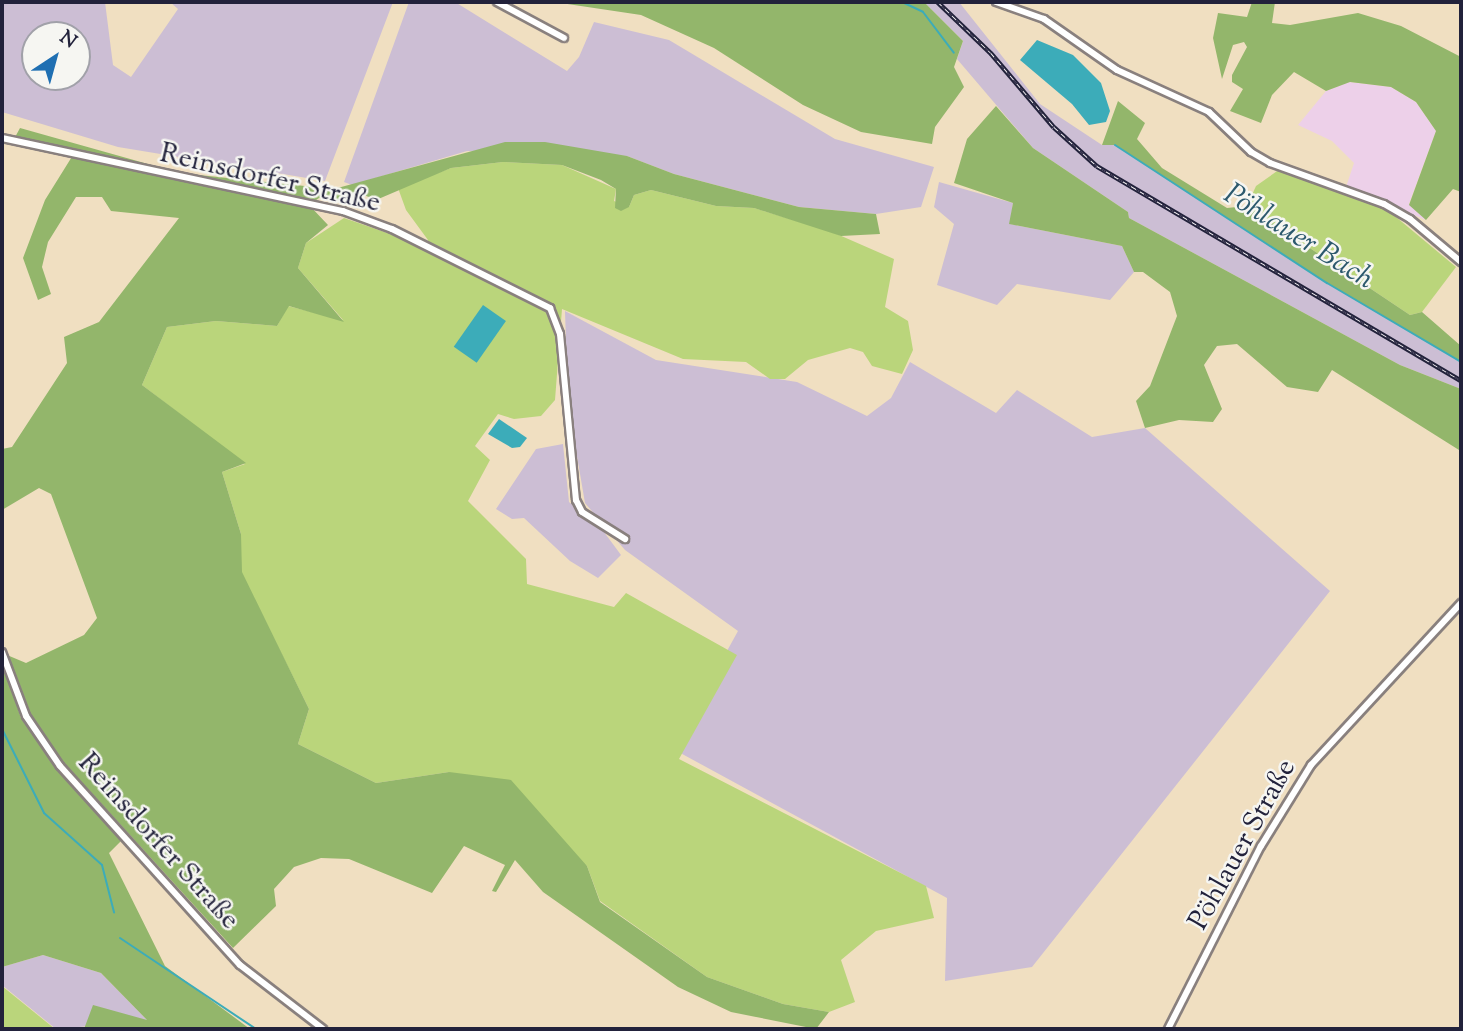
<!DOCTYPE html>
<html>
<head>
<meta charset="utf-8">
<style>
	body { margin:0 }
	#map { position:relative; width:1463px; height:1031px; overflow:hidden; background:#f0dfc1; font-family:"Sorts Mill Goudy",serif }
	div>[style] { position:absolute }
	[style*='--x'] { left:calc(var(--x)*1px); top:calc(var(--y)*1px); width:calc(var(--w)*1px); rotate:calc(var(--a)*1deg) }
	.built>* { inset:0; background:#edd0e9 }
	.industrial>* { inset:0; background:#ccbed4 }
	.green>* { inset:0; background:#bad57b }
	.forest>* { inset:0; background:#93b66b }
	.water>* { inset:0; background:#3cacb9; transform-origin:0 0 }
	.stream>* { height:2px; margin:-1px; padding:0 1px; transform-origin:1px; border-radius:1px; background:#3cacb9 }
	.roads { filter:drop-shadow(2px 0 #89807e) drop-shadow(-2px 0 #89807e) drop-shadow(0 2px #89807e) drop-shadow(0 -2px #89807e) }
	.minor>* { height:6px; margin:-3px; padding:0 3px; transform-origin:3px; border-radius:3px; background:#fff }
	.rail>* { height:4.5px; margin-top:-2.25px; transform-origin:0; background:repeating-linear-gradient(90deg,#f6f6f2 0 5px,#22223b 0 10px); box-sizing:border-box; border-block:2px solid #22223b }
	span { translate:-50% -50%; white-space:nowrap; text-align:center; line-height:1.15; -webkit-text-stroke:5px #f6f6f2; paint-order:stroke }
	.street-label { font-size:28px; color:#22223b }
	.water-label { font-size:30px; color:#2c596d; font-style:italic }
	.frame { position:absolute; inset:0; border:4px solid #22223b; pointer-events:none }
	.north { position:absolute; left:21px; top:21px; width:70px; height:70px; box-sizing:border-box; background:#f6f6f2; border:2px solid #a1a1a9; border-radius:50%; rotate:36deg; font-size:19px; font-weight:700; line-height:28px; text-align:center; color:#22223b }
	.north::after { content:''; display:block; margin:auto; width:24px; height:32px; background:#1f6fb2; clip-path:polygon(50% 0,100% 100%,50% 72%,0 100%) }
</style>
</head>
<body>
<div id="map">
	<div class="built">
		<div style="clip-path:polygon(1349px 82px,1391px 87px,1416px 102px,1436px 131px,1409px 204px,1426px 220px,1346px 187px,1354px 163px,1332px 141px,1298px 125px,1326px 91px)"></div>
	</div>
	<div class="industrial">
		<div style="clip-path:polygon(evenodd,2px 2px,105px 2px,113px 65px,131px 77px,178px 9px,170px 2px,393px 2px,325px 181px,118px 147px,2px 112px,2px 2px,77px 35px,77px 77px,35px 77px,35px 35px,77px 35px)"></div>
		<div style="clip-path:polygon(409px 2px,455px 2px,567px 71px,579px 57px,594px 22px,669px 40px,835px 139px,934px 167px,921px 207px,876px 214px,799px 207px,674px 174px,627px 156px,467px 151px,352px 185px,344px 182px)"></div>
		<div style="clip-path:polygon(924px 2px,959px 2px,1040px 104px,1102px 145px,1115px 145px,1327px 283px,1461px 362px,1461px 389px,1400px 365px,1129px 218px,1128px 212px,1033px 148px,957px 59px,963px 41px)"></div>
		<div style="clip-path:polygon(939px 182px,1013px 203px,1010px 224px,1122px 246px,1134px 272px,1110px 300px,1017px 284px,997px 305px,937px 285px,954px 224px,934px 207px)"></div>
		<div style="clip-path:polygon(565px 311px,656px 360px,797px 382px,867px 416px,891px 398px,910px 362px,996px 413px,1017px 390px,1092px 437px,1145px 428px,1330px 591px,1032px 967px,945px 981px,947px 898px,673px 749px,738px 631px,625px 550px,585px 503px,568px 404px)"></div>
		<div style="clip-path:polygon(563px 444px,569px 502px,604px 532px,621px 555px,598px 578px,570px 561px,524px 518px,512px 519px,496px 509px,536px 449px)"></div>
		<div style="clip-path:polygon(43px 955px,101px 973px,148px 1021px,56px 1029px,2px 985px,2px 967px)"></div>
	</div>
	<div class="green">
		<div style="clip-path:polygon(503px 162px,562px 165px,616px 189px,614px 201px,629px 207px,634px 195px,651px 190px,716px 206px,754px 208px,830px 231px,894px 259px,885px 307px,908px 321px,913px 350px,902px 374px,872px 366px,863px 352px,850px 348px,808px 360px,785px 379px,770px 379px,746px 362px,683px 359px,562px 309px,555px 400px,541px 416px,514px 419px,498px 414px,475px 446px,490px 460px,468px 501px,526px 559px,527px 584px,614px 607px,626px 593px,737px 655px,679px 759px,926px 886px,934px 918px,876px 931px,841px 960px,855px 1002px,829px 1012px,783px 1004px,707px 977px,600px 901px,587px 866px,449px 772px,376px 783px,298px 744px,309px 709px,241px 572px,241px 534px,222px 472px,245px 464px,142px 385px,167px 327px,216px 321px,277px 326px,288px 306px,343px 320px,298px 268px,306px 243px,344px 218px,425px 246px,428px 240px,406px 210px,398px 188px,451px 168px)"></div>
		<div style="clip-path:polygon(1280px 169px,1384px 207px,1456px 267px,1422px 312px,1410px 315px,1247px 206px,1256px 186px)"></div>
		<div style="clip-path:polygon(2px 986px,55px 1029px,2px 1029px)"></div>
	</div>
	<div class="forest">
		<div style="clip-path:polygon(554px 2px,924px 2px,963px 41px,954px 67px,964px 87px,935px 127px,932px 144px,861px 132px,803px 105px,714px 48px,641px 15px)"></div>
		<div style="clip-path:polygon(1252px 2px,1275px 2px,1272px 23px,1290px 25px,1358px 13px,1401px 26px,1461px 57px,1461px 192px,1453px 189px,1426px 220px,1409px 205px,1436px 131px,1416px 102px,1391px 87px,1350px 82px,1326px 91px,1294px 72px,1272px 95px,1261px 123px,1230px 111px,1243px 89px,1232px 82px,1232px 75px,1247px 47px,1244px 42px,1233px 45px,1222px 79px,1213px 38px,1218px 13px,1247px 17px)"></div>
		<div style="clip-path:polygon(1118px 101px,1145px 123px,1137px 139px,1162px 168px,1227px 208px,1247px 206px,1410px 315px,1422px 312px,1461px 346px,1461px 362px,1327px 283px,1115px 145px,1102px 145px)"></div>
		<div style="clip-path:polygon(996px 106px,1033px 148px,1128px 212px,1129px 218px,1400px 365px,1461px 389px,1461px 473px,1459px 450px,1332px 370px,1318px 392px,1287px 387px,1237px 344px,1217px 346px,1204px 365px,1222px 409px,1213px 422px,1179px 420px,1145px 428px,1136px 401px,1150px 386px,1177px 316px,1170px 292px,1143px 272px,1134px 272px,1122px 246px,1009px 224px,1013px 203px,954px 183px,967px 139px)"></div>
		<div style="clip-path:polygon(20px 128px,180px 173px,334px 189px,505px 142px,545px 142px,627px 156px,674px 174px,799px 207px,876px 214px,880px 234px,841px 236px,754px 208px,716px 206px,651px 190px,634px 195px,629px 207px,621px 211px,615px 208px,616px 189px,601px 180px,562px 165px,503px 162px,451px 168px,376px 200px,364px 195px,339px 202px,319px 198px,309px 205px,328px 225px,306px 243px,298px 268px,344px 322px,289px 306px,277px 326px,216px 321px,167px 327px,142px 385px,246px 463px,222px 472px,241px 534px,242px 572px,309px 709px,298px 744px,376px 783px,449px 772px,511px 780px,587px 866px,600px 902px,707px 977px,783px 1004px,829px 1012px,816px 1029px,731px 1012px,678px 987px,543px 892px,515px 860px,496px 892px,492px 891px,505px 865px,464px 846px,432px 893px,349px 859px,321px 858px,294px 867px,274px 889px,276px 906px,233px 948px,56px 754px,27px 710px,7px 655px,26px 663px,84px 635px,97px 618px,51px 494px,39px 488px,2px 510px,2px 449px,12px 447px,67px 363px,64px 337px,99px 322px,179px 218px,111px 211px,102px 197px,76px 197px,48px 242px,42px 267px,51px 294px,38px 300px,23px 258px,45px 200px,73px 155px,13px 141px)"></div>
		<div style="clip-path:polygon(2px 661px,21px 718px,56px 767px,121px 841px,109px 853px,165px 966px,250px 1029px,84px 1029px,93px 1005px,147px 1020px,101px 973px,43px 955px,2px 967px)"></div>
	</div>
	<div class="water">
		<div style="clip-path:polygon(1037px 40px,1073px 55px,1101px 83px,1110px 111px,1106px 122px,1089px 125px,1072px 104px,1020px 60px)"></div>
		<div style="left:483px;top:305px;width:28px;height:51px;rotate:35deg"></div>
		<div style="clip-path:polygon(499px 419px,527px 438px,520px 447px,512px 448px,488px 434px)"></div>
	</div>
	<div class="stream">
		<div style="--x:902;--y:2;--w:23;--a:25"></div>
		<div style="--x:923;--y:12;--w:51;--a:52.9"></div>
		<div style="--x:1115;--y:145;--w:253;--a:33.1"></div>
		<div style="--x:1327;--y:283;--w:156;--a:30.5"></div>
		<div style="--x:2;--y:729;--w:94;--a:63.4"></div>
		<div style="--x:44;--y:813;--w:78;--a:41.9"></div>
		<div style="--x:102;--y:865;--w:49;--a:75.7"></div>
		<div style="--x:120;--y:938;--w:164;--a:33.8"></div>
	</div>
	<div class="roads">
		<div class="minor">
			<div style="--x:497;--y:2;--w:76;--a:28.2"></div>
			<div style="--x:996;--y:2;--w:51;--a:19.5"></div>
			<div style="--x:1044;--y:19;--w:89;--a:34.9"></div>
			<div style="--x:1117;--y:70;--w:101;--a:24.5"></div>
			<div style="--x:1209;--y:112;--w:58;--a:43.6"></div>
			<div style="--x:1251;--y:152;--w:22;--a:30"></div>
			<div style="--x:1270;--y:163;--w:121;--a:19.8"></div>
			<div style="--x:1384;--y:204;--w:30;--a:30"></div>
			<div style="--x:1410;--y:219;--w:67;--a:40.1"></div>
			<div style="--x:2;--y:138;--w:349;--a:12.1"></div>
			<div style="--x:343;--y:211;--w:52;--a:20.2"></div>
			<div style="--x:392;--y:229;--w:177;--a:26.6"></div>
			<div style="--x:550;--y:308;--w:28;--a:69"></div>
			<div style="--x:560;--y:334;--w:167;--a:84.5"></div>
			<div style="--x:576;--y:500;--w:13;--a:63"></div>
			<div style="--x:582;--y:512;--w:51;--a:32.1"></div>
			<div style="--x:2;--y:652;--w:68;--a:69.4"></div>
			<div style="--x:26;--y:716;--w:60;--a:55.8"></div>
			<div style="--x:60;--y:766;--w:268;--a:47.9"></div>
			<div style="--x:240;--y:965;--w:105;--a:37.6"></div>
			<div style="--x:1168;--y:1029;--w:205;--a:-63.1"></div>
			<div style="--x:1261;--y:846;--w:95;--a:-58.3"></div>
			<div style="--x:1311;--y:765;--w:221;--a:-47.2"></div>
		</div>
	</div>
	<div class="rail">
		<div style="--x:938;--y:2;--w:74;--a:43.9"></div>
		<div style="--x:991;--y:53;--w:97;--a:49.6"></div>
		<div style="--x:1054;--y:127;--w:58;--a:42.2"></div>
		<div style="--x:1097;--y:166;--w:422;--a:30.5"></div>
	</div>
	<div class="street-label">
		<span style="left:270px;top:179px;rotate:13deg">Reinsdorfer Straße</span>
		<span style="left:158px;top:842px;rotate:48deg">Reinsdorfer Straße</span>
		<span style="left:1243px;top:845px;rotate:-61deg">Pöhlauer Straße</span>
	</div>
	<div class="water-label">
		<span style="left:1298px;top:238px;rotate:32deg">Pöhlauer Bach</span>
	</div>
	<div class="frame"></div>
	<div class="north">N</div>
</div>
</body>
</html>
